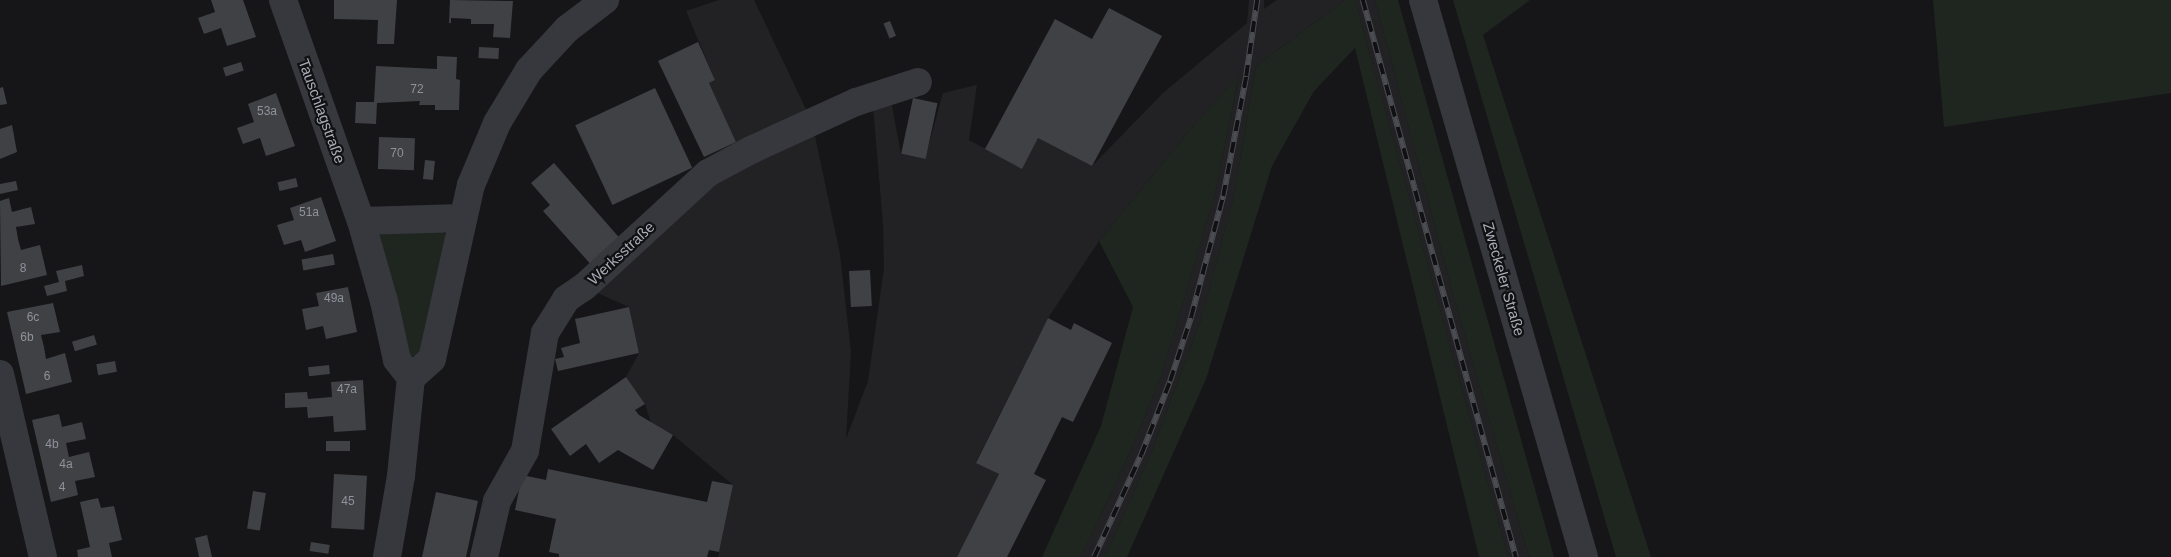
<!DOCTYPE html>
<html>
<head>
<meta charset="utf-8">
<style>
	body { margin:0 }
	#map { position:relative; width:2171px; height:557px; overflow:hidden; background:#161618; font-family:Helvetica,sans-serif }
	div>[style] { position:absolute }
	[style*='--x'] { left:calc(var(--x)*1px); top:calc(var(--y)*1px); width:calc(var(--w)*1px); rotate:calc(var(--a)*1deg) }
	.built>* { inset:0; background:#222225 }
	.green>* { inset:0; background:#1e261f }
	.building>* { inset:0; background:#404145; transform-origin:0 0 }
	.minor>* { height:28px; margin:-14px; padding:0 14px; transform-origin:14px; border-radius:14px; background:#37383d }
	.rail>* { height:5.5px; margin-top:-2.75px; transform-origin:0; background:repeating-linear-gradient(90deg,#111113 0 11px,#4a4c52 0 22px); box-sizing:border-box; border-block:1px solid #4a4c52 }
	span { translate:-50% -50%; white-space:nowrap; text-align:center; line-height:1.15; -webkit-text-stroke:4.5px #111113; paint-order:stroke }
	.number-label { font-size:12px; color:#8e929b }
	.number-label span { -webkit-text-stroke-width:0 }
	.street-label { font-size:15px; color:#a8adb8 }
</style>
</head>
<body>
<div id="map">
	<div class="built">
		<div style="clip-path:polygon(719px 0,754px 0,812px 122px,840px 254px,851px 352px,846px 439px,868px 381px,884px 268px,883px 224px,873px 107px,891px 101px,901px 154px,925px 159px,943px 93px,977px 85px,969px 140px,1022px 168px,1038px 138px,1092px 166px,1163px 93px,1247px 23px,1249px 0,1264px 0,1264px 9px,1277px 0,1345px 0,1256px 66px,1234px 196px,1201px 320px,1150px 456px,1105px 557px,1081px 557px,1131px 450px,1161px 377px,1215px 194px,1239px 76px,1190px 130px,1099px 241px,1048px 318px,976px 462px,999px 474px,957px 557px,718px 557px,733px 485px,673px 435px,651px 423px,645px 404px,626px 377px,639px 353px,629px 307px,584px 287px,742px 155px,709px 83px,715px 80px,686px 11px)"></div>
		<div style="clip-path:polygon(1355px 0,1375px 0,1453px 294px,1529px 557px,1508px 557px)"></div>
	</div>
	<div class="green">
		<div style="clip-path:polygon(1345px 0,1355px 0,1508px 557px,1479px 557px,1355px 48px,1314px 91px,1272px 166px,1206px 379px,1127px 557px,1105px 557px,1150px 456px,1201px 320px,1234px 196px,1256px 66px)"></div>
		<div style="clip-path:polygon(1375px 0,1398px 0,1554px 557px,1529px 557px,1453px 294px)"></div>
		<div style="clip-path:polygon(1453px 0,1530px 0,1483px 35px,1651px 557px,1616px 557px)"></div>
		<div style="clip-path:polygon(1933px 0,2171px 0,2171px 93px,1944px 127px)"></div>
		<div style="clip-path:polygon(1239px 75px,1215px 194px,1161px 377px,1131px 450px,1081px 557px,1042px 557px,1101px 426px,1133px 307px,1099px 241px,1190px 130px)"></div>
		<div style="clip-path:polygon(382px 232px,443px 232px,446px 235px,423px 350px,415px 357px,406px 354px,378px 238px)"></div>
	</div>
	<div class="building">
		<div style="clip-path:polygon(211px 0,243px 0,256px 37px,227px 46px,221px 28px,204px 34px,198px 18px,215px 12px)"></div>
		<div style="clip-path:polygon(334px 0,397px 0,394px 44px,377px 44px,378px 20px,334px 19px)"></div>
		<div style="clip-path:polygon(450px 0,513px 1px,510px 38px,493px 37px,494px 24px,471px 24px,471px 19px,451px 18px,451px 23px,449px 23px)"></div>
		<div style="clip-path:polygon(1109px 8px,1162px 36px,1092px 166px,1038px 138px,1022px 169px,985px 149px,1055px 19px,1092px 39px)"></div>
		<div style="left:890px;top:21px;width:16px;height:7px;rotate:68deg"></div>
		<div style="clip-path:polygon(698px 42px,715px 80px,709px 83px,736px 142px,704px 157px,658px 61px)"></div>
		<div style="left:479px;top:47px;width:20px;height:11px;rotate:3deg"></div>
		<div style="clip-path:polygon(437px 56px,457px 57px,456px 79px,460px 80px,459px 110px,435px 110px,435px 105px,419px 105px,420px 101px,377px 103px,376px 124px,355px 123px,356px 102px,374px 102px,376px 66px,437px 69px)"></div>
		<div style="left:241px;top:62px;width:9px;height:19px;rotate:72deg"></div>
		<div style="clip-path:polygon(3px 87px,7px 104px,0 105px,0 88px)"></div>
		<div style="left:655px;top:88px;width:88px;height:88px;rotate:65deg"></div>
		<div style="clip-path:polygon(276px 93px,295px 146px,266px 156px,260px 138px,243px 144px,237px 128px,254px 122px,248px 104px)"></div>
		<div style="left:913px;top:98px;width:25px;height:57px;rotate:12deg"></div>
		<div style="clip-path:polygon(12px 125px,17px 152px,0 159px,0 129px)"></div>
		<div style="left:379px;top:137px;width:36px;height:32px;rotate:2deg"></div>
		<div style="left:425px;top:160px;width:10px;height:19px;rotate:6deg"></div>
		<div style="clip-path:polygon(554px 163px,623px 242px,594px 268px,543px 211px,550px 205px,531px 183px)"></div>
		<div style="left:296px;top:178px;width:9px;height:19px;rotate:77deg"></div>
		<div style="clip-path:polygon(16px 181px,18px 190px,0 194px,0 184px)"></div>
		<div style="clip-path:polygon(321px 197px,336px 241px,305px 252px,301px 240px,284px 245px,277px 225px,294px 220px,290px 208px)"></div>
		<div style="clip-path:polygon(9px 198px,12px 212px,31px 207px,35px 224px,16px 227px,18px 239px,21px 250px,40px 245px,47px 275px,1px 286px,0 201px)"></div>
		<div style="left:333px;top:254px;width:11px;height:32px;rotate:80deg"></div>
		<div style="clip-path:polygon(82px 265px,84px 276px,65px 281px,67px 291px,47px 296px,44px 286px,59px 282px,56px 271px)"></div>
		<div style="left:870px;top:270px;width:36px;height:21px;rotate:87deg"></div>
		<div style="clip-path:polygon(348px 287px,357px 332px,326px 339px,323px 326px,306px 330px,302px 309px,319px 306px,316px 293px)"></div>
		<div style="clip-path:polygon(53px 303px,60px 332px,41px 335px,44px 347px,46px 359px,65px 353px,72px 382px,26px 394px,7px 312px)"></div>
		<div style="clip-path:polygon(629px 307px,639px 353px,558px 371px,555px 359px,564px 357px,561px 348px,580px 343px,575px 319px)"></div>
		<div style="clip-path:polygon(1048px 318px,1071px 330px,1074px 323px,1112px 343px,1073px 422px,1062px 417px,1034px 474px,1046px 480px,1007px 557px,957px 557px,999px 474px,976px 463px)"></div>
		<div style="left:94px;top:335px;width:10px;height:23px;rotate:73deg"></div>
		<div style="left:115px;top:361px;width:11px;height:19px;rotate:80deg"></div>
		<div style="left:329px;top:365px;width:9px;height:21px;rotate:84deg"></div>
		<div style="clip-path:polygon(626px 377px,645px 404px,635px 410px,639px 415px,673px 435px,653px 470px,618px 450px,599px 463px,586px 444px,570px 456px,551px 429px)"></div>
		<div style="clip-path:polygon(363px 380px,366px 430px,334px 432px,333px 416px,308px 418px,307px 407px,285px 408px,285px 393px,307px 392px,308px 399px,332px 397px,331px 382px)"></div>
		<div style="clip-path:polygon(59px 414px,62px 427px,82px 422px,86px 439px,66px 443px,69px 457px,89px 452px,95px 477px,75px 481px,78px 495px,51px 502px,32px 420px)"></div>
		<div style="left:350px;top:441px;width:10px;height:24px;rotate:90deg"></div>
		<div style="clip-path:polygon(548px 469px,707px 502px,712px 481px,733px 485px,719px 552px,709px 550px,707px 557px,559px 557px,559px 554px,549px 552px,556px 519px,515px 510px,522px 475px,546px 480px)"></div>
		<div style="left:334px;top:474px;width:33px;height:54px;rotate:3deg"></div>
		<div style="left:253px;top:491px;width:13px;height:38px;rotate:9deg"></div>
		<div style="clip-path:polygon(436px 492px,478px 501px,466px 557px,422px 557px)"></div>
		<div style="clip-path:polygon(98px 498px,101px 508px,114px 506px,122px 540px,109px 543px,112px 557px,78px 557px,77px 550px,90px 547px,80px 502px)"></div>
		<div style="clip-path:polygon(207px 535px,212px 557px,199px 557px,195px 538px)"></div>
		<div style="left:311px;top:542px;width:19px;height:9px;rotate:9deg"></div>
	</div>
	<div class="minor">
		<div style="--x:283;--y:0;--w:234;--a:70.6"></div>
		<div style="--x:361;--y:221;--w:83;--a:74"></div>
		<div style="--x:384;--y:301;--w:60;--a:77.6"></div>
		<div style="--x:397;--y:360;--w:23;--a:52"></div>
		<div style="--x:1423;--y:0;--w:580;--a:73.88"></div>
		<div style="--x:361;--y:221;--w:101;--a:-1.7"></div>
		<div style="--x:0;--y:374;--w:188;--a:76.8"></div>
		<div style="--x:387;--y:557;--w:82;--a:-80.2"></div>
		<div style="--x:401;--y:476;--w:99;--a:-84.2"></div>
		<div style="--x:411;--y:378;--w:28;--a:-42"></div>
		<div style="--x:432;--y:359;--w:178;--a:-77.4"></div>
		<div style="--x:471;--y:185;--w:67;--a:-67.2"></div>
		<div style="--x:497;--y:123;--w:62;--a:-58.9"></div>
		<div style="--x:529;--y:70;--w:56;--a:-47.2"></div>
		<div style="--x:567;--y:29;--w:48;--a:-37.3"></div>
		<div style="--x:484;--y:557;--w:57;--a:-76.9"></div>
		<div style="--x:497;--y:501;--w:57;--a:-60.8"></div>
		<div style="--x:525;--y:451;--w:120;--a:-80.4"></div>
		<div style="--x:545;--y:333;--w:40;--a:-58"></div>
		<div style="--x:566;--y:299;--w:22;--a:-34"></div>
		<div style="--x:584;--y:287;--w:168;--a:-42.6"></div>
		<div style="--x:708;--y:173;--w:49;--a:-28.1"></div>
		<div style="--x:751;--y:150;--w:115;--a:-24.6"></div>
		<div style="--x:856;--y:102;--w:65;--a:-17.9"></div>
	</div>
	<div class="rail">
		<div style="--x:1363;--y:0;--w:578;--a:74.64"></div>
		<div style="--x:1094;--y:557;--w:112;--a:-65.3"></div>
		<div style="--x:1141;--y:455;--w:79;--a:-68.6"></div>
		<div style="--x:1170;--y:381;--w:67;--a:-71.8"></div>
		<div style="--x:1191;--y:317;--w:125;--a:-75.2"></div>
		<div style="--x:1223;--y:196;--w:122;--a:-79.1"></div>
		<div style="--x:1246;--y:76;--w:77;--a:-81.8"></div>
	</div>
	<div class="number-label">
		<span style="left:417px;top:90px">72</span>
		<span style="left:267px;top:112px">53a</span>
		<span style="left:397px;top:154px">70</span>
		<span style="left:309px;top:213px">51a</span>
		<span style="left:23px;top:269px">8</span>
		<span style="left:334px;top:299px">49a</span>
		<span style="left:33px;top:318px">6c</span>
		<span style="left:27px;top:338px">6b</span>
		<span style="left:47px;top:377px">6</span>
		<span style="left:347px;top:390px">47a</span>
		<span style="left:52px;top:445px">4b</span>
		<span style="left:66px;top:465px">4a</span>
		<span style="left:62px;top:488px">4</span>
		<span style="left:348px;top:502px">45</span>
	</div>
	<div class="street-label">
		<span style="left:322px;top:111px;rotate:70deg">Tauschlagstraße</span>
		<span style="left:621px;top:253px;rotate:-43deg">Werksstraße</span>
		<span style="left:1504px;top:279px;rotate:74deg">Zweckeler Straße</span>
	</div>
</div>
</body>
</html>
